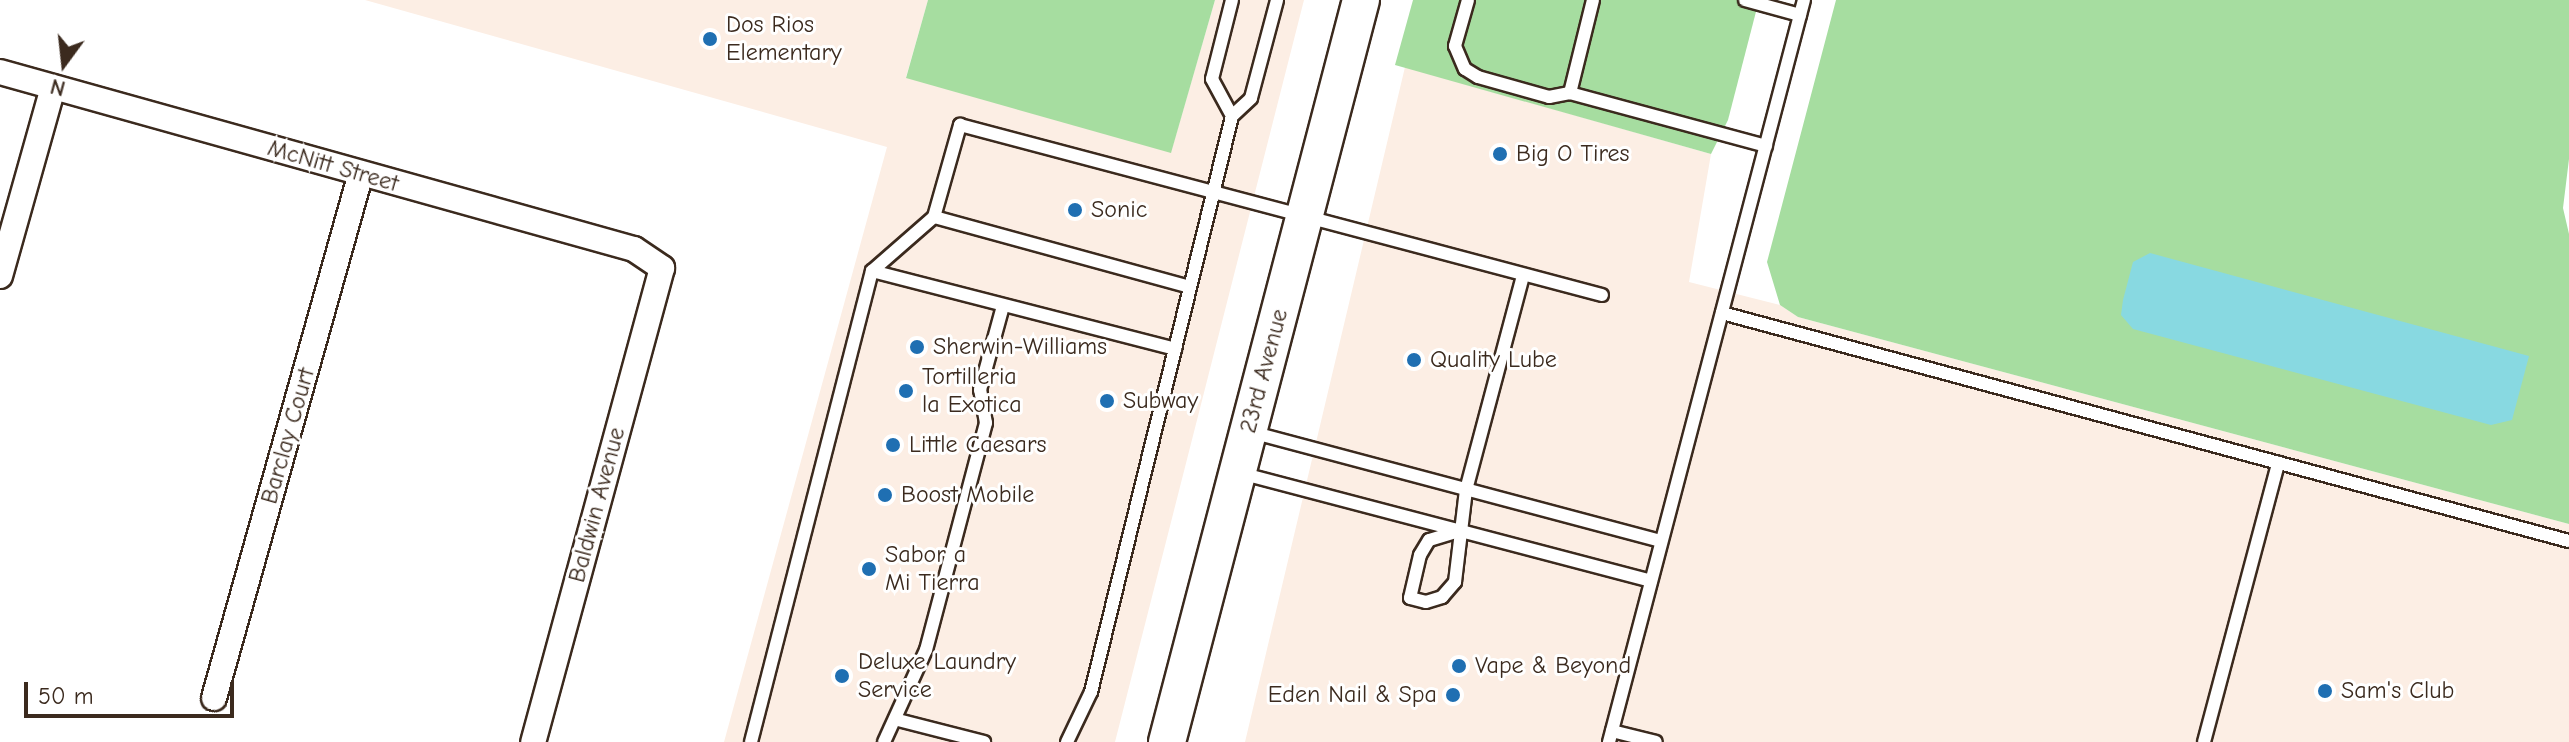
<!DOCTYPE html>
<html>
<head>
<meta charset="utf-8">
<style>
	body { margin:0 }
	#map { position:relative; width:2569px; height:742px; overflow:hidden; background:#fff; font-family:"Comic Neue",sans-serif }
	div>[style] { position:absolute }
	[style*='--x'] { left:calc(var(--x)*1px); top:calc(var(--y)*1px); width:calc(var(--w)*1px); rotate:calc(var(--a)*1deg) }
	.built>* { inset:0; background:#fceee4 }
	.green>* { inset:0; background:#a6dda0 }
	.water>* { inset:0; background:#88d9e1 }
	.roads { filter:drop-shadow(2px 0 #3b2a1e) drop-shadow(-2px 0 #3b2a1e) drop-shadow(0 2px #3b2a1e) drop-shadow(0 -2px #3b2a1e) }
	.service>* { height:12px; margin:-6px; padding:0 6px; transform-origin:6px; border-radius:6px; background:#fff }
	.minor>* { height:24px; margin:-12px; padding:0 12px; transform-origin:12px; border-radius:12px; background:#fff }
	.secondary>* { height:36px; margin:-18px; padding:0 18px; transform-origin:18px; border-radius:18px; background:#fff }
	.dots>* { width:22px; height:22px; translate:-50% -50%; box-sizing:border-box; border:4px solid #fff; border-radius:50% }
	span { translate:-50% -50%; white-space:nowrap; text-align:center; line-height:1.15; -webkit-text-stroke:6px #fff; paint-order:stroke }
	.poi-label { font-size:24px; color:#3b2a1e }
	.left { translate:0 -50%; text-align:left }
	.right { translate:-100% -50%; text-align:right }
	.street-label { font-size:24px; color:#3b2a1e }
	.north { position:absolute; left:24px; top:24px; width:80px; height:80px; -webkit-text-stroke:6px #fff; paint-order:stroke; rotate:195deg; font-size:22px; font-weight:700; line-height:32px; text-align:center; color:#3b2a1e }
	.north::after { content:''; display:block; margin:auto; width:28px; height:36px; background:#3b2a1e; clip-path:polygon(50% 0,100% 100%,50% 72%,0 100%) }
	.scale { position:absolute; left:24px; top:682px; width:210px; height:36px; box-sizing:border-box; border:4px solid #3b2a1e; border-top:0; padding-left:10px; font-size:24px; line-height:28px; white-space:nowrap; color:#3b2a1e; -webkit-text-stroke:6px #fff; paint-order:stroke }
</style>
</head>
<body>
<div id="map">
	<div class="built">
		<div style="clip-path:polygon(365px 0,928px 0,906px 77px,1171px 152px,1215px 0,1304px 0,1115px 742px,724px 742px,887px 147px)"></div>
		<div style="clip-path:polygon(1405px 67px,1711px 154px,1689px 282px,1780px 305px,1798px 317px,2569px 524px,2569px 742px,1245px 742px)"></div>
	</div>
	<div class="green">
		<div style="clip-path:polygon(928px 0,1215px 0,1171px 153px,906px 78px)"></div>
		<div style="clip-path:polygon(1413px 0,1759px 0,1728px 120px,1711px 154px,1395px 65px)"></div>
		<div style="clip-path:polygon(1836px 0,2569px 0,2569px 159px,2563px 208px,2569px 234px,2569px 524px,1798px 317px,1780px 305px,1767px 262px)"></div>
	</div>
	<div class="water">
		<div style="clip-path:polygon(2150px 253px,2529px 356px,2512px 420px,2491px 425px,2133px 329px,2121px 315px,2123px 300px,2133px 262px)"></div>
	</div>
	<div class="roads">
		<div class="service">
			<div style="--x:1468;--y:0;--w:48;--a:105.8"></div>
			<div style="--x:1455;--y:46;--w:25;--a:67"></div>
			<div style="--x:1465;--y:69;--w:15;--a:32"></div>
			<div style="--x:1478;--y:77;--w:74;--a:15.7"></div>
			<div style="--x:1549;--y:97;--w:21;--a:-11"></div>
			<div style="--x:1593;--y:0;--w:96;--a:103.9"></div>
			<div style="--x:1570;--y:93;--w:203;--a:15.1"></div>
			<div style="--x:1745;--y:0;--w:57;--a:15.3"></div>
			<div style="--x:1232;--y:116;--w:42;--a:-118.4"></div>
			<div style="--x:1212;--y:79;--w:81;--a:-75.8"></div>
			<div style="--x:872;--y:271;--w:82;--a:-41.1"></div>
			<div style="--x:1190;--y:287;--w:265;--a:-164.7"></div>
			<div style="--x:934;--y:217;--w:96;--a:-74.2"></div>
			<div style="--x:960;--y:125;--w:664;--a:14.83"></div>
			<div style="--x:1722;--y:313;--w:877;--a:15.07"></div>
			<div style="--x:1251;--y:432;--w:424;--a:14.9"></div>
			<div style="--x:1240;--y:473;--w:425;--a:14.7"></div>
			<div style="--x:1459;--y:531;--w:31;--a:163"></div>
			<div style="--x:1429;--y:540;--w:17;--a:121"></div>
			<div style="--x:1420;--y:555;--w:44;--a:103.1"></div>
			<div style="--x:1410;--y:598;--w:16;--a:14"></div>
			<div style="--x:1426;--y:602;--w:17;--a:-17"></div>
			<div style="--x:1442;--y:597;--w:20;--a:-49"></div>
			<div style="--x:1455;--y:582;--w:93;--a:-83.2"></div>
			<div style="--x:1466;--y:490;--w:221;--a:-75.1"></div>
			<div style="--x:898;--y:720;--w:89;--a:14.3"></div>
			<div style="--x:1612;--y:731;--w:45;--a:14"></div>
			<div style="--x:751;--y:742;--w:486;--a:-75.6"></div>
			<div style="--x:872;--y:271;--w:313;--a:14.4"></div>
			<div style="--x:884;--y:742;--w:101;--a:-65.5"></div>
			<div style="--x:926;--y:650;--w:235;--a:-75.2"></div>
			<div style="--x:986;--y:423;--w:34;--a:-100"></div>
			<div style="--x:980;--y:390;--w:87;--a:-74.7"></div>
			<div style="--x:1067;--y:742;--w:55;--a:-64.4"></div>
			<div style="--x:1091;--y:692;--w:593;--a:-76.24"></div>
			<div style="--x:1232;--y:116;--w:26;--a:-43"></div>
			<div style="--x:1251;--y:98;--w:101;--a:-75.1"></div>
			<div style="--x:1609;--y:742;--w:767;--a:-75.28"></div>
			<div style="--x:2204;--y:742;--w:289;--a:-75.1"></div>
		</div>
		<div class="minor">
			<div style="--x:0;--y:72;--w:658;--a:15.6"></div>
			<div style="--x:634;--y:249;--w:34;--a:34"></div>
			<div style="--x:662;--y:268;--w:491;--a:105.2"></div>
			<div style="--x:0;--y:276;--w:196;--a:-74.3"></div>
			<div style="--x:214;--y:698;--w:545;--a:-74.36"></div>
		</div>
		<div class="secondary">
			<div style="--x:1167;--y:742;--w:767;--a:-75.35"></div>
		</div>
	</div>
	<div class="dots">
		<div style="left:710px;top:39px;background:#1f6fb2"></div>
		<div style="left:1500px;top:154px;background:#1f6fb2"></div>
		<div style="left:1075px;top:210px;background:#1f6fb2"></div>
		<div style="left:917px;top:347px;background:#1f6fb2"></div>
		<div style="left:1414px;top:360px;background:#1f6fb2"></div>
		<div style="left:906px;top:391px;background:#1f6fb2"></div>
		<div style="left:1107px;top:401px;background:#1f6fb2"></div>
		<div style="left:893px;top:445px;background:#1f6fb2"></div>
		<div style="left:885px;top:495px;background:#1f6fb2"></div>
		<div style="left:869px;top:569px;background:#1f6fb2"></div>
		<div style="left:1459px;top:666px;background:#1f6fb2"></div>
		<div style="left:842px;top:676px;background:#1f6fb2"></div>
		<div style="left:2325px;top:691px;background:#1f6fb2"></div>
		<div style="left:1453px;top:695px;background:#1f6fb2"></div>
	</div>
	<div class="poi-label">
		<span class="left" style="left:726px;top:39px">Dos Rios<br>Elementary</span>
		<span class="left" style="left:1516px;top:154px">Big O Tires</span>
		<span class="left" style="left:1091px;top:210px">Sonic</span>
		<span class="left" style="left:933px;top:347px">Sherwin-Williams</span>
		<span class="left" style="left:1430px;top:360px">Quality Lube</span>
		<span class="left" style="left:922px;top:391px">Tortilleria<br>la Exotica</span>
		<span class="left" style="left:1123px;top:401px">Subway</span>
		<span class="left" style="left:909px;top:445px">Little Caesars</span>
		<span class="left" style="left:901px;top:495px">Boost Mobile</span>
		<span class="left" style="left:885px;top:569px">Sabor a<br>Mi Tierra</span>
		<span class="left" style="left:858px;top:676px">Deluxe Laundry<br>Service</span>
		<span class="left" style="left:1475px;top:666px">Vape &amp; Beyond</span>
		<span class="left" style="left:2341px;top:691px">Sam's Club</span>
		<span class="right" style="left:1437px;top:695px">Eden Nail &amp; Spa</span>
	</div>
	<div class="street-label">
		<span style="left:333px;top:166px;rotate:16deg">McNitt Street</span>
		<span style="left:1264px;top:371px;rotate:-75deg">23rd Avenue</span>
		<span style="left:288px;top:436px;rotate:-74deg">Barclay Court</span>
		<span style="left:597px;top:505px;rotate:-75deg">Baldwin Avenue</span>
	</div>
	<div class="north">N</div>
	<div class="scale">50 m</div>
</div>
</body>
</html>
